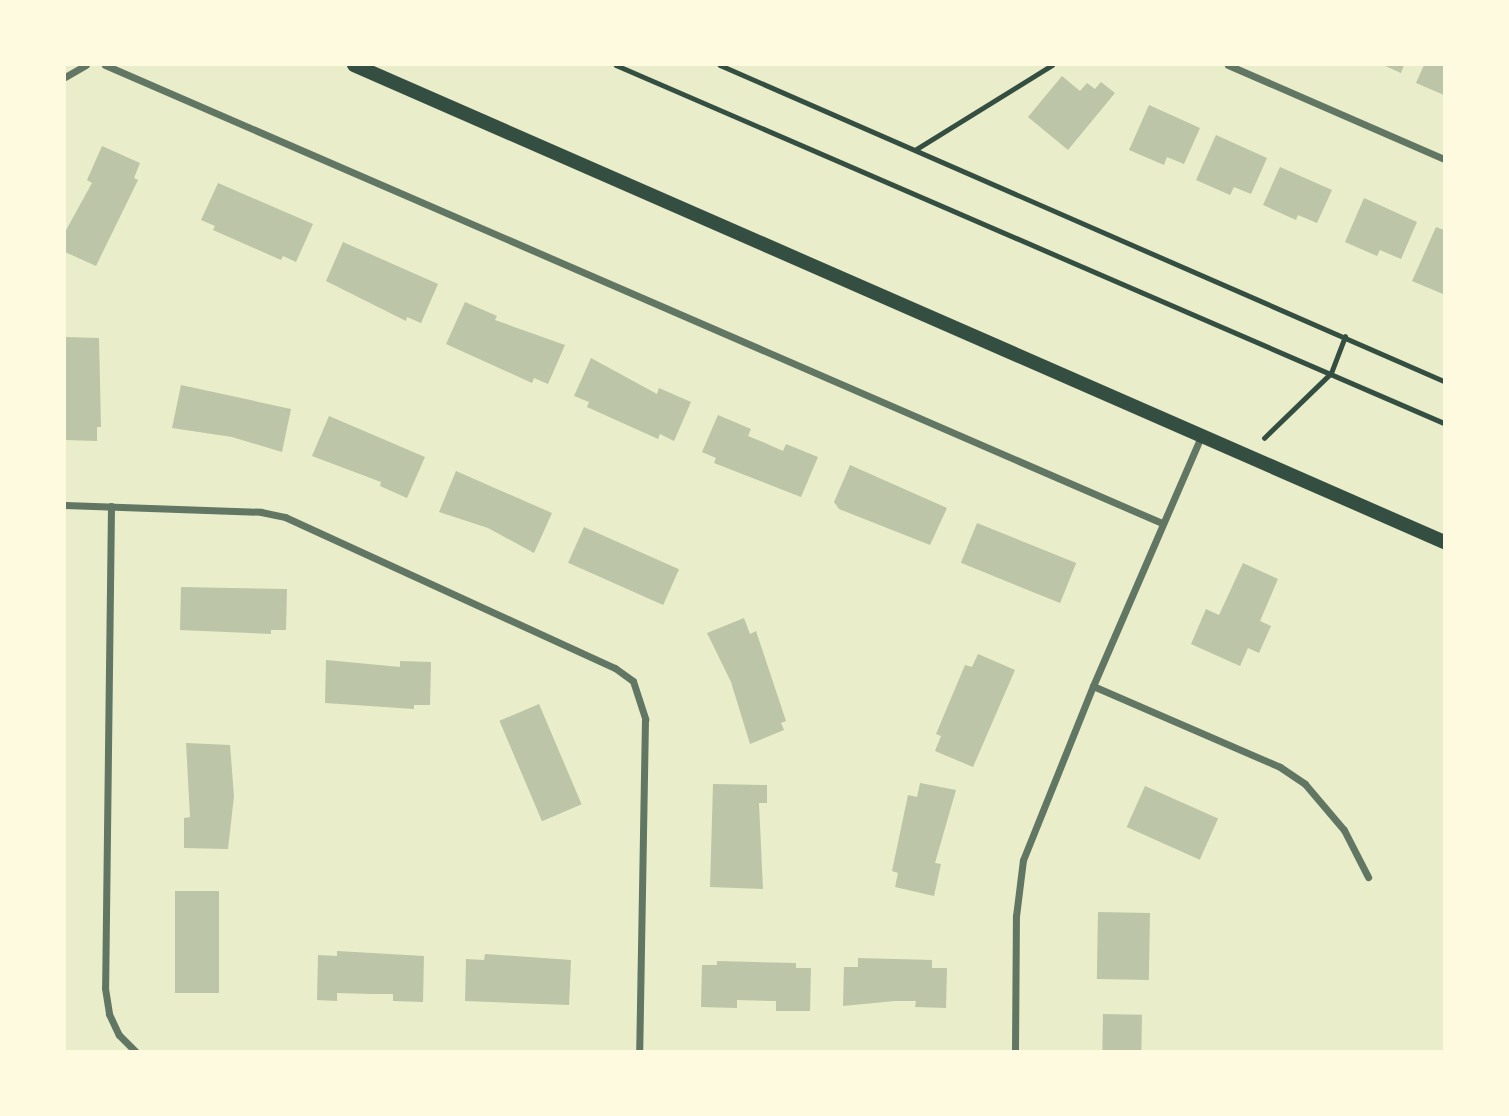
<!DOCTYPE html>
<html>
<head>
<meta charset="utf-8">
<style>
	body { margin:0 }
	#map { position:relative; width:1509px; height:1116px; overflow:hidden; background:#e9edc9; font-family:Arial,sans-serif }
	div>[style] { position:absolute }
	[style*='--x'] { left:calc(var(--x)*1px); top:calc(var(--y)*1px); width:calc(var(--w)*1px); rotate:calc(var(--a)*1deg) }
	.building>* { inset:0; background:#bcc5a7; transform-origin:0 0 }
	.path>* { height:4.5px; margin:-2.25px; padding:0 2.25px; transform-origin:2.25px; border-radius:2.25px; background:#344e41 }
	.minor>* { height:7px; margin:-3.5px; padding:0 3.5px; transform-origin:3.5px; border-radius:3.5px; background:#617663 }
	.secondary>* { height:14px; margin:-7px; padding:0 7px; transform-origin:7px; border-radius:7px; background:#344e41 }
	span { translate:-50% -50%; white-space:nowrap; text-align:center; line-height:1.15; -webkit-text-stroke:7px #fefae0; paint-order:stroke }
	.frame { position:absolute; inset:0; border:66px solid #fefae0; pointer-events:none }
</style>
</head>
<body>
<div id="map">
	<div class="building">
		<div style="clip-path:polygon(1383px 65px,1404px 65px,1401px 73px)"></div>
		<div style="clip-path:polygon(1424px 65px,1444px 65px,1444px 95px,1416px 83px)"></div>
		<div style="clip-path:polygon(1062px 76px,1080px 91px,1087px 83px,1095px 89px,1101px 82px,1115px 93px,1068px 150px,1028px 117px)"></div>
		<div style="clip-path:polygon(1149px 105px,1200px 128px,1184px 164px,1167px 157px,1164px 165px,1129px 150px)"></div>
		<div style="clip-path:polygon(1216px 135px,1267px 158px,1251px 194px,1234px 187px,1230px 195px,1196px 180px)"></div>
		<div style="clip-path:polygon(102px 146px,140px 163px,134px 178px,138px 180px,96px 266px,65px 252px,65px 232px,92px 183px,87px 180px)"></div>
		<div style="clip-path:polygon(1280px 167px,1332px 190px,1317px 223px,1298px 215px,1296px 220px,1263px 205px)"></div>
		<div style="clip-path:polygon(218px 183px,313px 224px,296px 262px,283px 256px,281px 260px,213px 230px,215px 226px,201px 220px)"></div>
		<div style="clip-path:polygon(1364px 198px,1417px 222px,1401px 259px,1380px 250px,1377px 256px,1345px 242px)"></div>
		<div style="clip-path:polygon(1436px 227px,1444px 230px,1443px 294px,1412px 281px)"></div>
		<div style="clip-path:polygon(343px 242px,438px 284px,421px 323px,407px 317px,406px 321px,326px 281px)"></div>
		<div style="clip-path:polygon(465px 302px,497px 316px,495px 320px,565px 345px,548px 384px,534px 378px,532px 383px,446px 344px)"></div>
		<div style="clip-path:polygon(65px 337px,99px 338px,101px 427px,97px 427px,97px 441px,65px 440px)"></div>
		<div style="clip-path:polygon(591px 358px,657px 394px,659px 388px,691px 402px,674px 441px,660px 434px,658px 439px,587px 407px,589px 402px,574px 396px)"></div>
		<div style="clip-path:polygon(181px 385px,291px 409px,282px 452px,232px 437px,172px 428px)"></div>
		<div style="clip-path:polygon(718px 415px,751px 429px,748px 436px,765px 443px,783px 451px,786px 444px,818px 457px,801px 497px,714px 463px,716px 458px,702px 452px)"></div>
		<div style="clip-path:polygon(329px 416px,425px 457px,407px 498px,380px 486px,381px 482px,312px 456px)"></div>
		<div style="clip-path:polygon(850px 465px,947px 508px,930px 545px,839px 509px,834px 502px)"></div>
		<div style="clip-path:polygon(456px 471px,552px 513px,534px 553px,488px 528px,439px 512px)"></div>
		<div style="left:977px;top:523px;width:107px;height:43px;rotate:22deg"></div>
		<div style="left:584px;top:527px;width:104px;height:39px;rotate:24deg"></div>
		<div style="clip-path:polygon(1243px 563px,1278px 579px,1260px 621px,1271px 626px,1259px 653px,1248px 648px,1240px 666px,1191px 644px,1206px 609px,1219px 615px)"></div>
		<div style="clip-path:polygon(181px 587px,287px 589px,286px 630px,271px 630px,271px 634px,180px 630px)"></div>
		<div style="clip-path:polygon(744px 618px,750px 634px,756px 631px,786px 721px,781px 723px,784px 730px,750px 744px,731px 682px,707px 633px)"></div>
		<div style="clip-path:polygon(978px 654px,1015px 670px,973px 767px,935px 751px,941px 736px,936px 734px,965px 665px,972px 667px)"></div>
		<div style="clip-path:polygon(326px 660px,400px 667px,400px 661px,431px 662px,430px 705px,414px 705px,414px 709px,325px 703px)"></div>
		<div style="left:539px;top:704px;width:109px;height:43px;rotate:67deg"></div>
		<div style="clip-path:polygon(186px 743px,230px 745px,234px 796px,228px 849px,184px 848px,184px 818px,190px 817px)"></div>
		<div style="clip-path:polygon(920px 783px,956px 790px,935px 863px,941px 864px,934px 896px,895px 887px,898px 873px,892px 871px,908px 795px,917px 797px)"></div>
		<div style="clip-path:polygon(713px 784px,767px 785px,767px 803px,759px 803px,763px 889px,710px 887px)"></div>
		<div style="left:1145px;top:786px;width:80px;height:45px;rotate:24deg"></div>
		<div style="left:175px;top:891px;width:44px;height:102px"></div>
		<div style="left:1098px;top:912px;width:52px;height:67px;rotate:1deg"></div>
		<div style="clip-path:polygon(337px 951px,424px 956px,423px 1002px,393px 1001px,393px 994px,371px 994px,337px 993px,337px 1001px,317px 1000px,318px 955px,337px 956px)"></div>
		<div style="clip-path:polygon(485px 954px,571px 960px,569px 1005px,465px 1001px,466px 959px,484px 960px)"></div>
		<div style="clip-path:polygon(858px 958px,932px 960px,932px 968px,947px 968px,946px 1008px,915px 1007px,916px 1001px,895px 1001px,843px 1006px,844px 967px,858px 967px)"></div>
		<div style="clip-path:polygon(717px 961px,796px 963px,796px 968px,811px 968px,810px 1011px,776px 1011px,776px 1001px,737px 1000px,737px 1008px,701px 1007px,702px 965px,717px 965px)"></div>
		<div style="left:1103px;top:1014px;width:39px;height:37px;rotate:1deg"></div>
	</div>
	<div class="path">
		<div style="--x:616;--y:65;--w:902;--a:23.38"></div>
		<div style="--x:720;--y:65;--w:790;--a:23.58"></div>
		<div style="--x:915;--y:150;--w:161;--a:-31.8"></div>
		<div style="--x:1264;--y:438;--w:93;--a:-44.1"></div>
		<div style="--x:1331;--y:373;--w:39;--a:-69"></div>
	</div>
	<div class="minor">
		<div style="--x:105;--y:65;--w:1152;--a:23.43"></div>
		<div style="--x:1228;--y:65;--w:236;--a:23.5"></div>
		<div style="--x:65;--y:77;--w:24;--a:-30"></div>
		<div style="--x:65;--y:505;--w:196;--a:2"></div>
		<div style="--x:261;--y:512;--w:25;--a:12"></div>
		<div style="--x:285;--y:517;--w:363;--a:24.6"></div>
		<div style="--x:615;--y:668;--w:22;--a:36"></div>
		<div style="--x:633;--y:681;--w:40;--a:72"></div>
		<div style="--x:645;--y:719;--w:332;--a:91"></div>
		<div style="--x:111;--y:506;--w:482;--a:90.7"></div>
		<div style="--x:105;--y:988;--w:26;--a:81"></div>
		<div style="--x:109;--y:1014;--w:23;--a:65"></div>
		<div style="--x:119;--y:1035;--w:23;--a:45"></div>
		<div style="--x:1093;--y:686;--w:204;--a:23.4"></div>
		<div style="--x:1280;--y:767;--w:30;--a:34"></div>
		<div style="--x:1305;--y:784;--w:60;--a:49.7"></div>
		<div style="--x:1344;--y:830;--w:53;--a:62.9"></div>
		<div style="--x:1015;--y:1051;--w:135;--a:-89.6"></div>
		<div style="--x:1016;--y:916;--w:56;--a:-82.9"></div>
		<div style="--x:1023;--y:860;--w:188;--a:-68.1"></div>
		<div style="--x:1093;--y:686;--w:271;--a:-66.6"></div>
	</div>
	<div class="secondary">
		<div style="--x:354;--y:65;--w:1190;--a:23.63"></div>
	</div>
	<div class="frame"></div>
</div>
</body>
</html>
